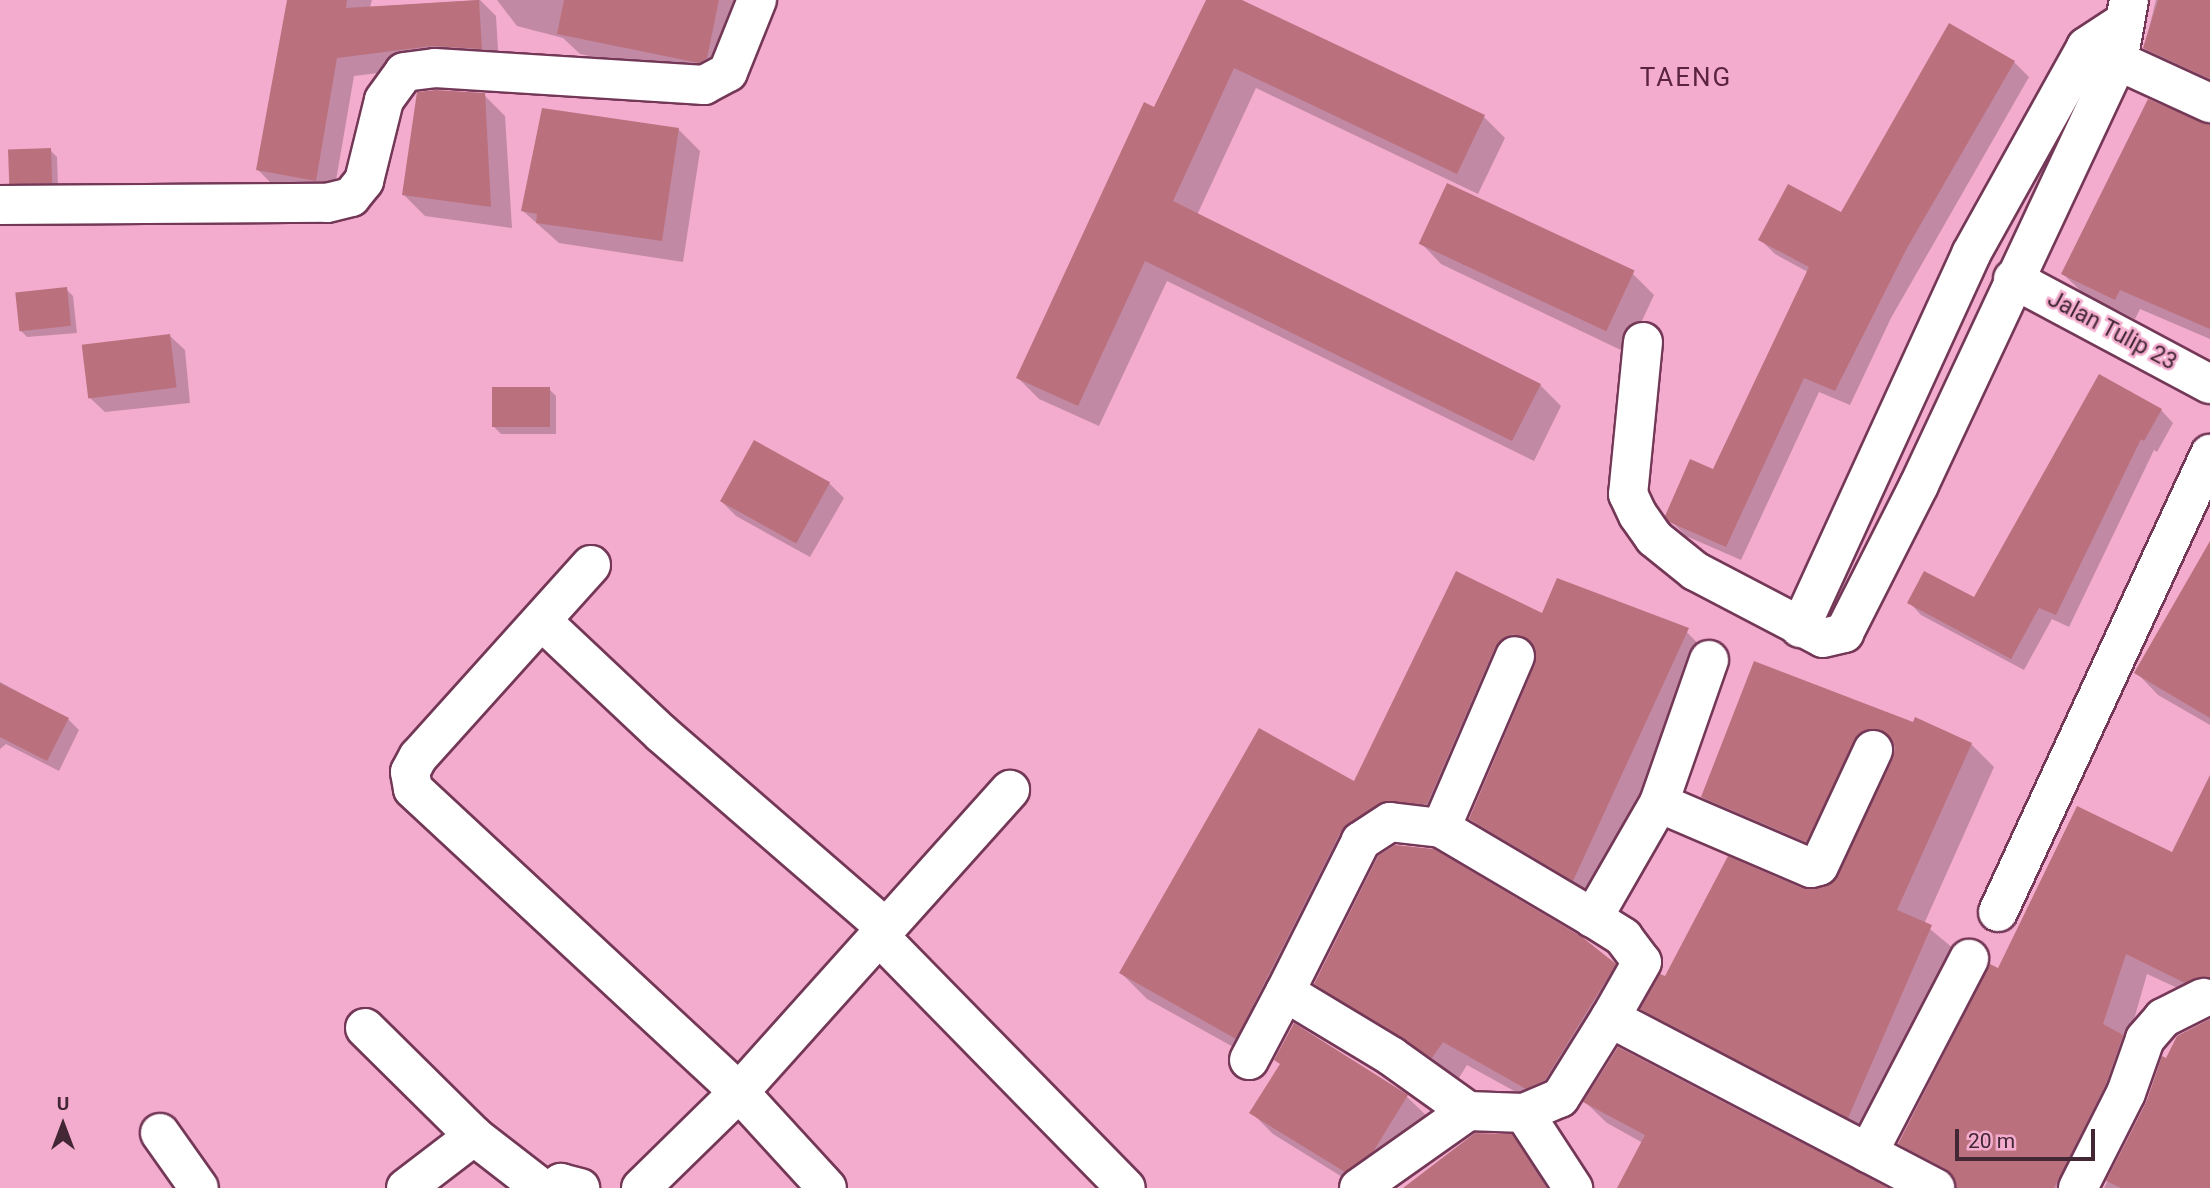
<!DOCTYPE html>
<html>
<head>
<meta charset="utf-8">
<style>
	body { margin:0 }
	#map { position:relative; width:2210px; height:1188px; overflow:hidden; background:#f3acce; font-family:Roboto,sans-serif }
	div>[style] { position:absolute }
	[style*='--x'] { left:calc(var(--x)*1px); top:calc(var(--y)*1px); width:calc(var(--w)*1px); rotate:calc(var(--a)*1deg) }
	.shadow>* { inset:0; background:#0003 }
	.building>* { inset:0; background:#ba717d; transform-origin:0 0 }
	.roads { filter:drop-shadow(2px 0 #743857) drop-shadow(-2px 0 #743857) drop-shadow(0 2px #743857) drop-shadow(0 -2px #743857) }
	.minor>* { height:38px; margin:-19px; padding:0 19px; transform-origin:19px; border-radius:19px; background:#fff }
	span { translate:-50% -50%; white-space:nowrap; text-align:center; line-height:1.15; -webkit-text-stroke:5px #f3acce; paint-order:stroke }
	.street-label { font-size:23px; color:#432735 }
	.quarter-label { font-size:26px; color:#5c2241; letter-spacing:2px }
	.north { position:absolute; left:28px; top:1090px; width:70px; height:70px; -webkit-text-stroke:5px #f3acce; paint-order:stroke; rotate:0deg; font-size:19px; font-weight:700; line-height:28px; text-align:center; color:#432735 }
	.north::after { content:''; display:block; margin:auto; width:24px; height:32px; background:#432735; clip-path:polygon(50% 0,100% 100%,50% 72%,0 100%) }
	.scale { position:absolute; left:1955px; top:1129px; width:140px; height:32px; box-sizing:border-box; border:4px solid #432735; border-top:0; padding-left:9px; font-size:21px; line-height:24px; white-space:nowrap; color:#432735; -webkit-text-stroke:5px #f3acce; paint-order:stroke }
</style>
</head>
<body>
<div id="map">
	<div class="shadow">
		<div style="clip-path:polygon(288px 0,372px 0,370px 7px,480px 0,496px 16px,499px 66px,451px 64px,354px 76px,333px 198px,276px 188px,258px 170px)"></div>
		<div style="clip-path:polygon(497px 0,744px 0,721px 83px,580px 54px,563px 38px,517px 26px)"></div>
		<div style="clip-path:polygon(1208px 0,1238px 0,1484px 117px,1505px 138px,1478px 194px,1256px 88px,1197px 215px,1540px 385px,1561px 406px,1534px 461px,1167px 281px,1099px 426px,1039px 399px,1018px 378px)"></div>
		<div style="clip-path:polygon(2156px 0,2210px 0,2210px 89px,2164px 67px,2144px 48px)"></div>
		<div style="clip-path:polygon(2014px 62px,2029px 77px,1891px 318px,1850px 405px,1819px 392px,1741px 560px,1686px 536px,1671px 521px,1714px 472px,1808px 272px,1775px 254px,1760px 239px,1841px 215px)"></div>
		<div style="clip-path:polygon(484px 95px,505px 116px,512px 228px,425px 216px,404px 195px)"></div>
		<div style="clip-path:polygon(2210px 129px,2210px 339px,2140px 309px,2135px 319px,2083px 293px,2063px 274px)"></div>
		<div style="clip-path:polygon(679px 130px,700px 151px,683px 262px,559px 243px,523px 211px)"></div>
		<div style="clip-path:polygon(50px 150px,57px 157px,58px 189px,18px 189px,10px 182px)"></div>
		<div style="clip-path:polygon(1420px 242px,1633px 274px,1654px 295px,1627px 353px,1441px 264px)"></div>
		<div style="clip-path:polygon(66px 289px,73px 296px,77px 333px,27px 337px,20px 330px)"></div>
		<div style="clip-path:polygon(170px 336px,185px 350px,190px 403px,105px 412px,90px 398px)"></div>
		<div style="clip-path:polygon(549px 389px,556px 396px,556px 434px,501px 434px,494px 427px)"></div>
		<div style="clip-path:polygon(2161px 410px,2173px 423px,2157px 452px,2154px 450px,2069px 627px,2052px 619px,2024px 670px,1921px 615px,1909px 602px,1975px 599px)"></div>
		<div style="clip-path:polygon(829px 483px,844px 498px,810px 557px,736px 516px,721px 501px)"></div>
		<div style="clip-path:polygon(2210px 544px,2210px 725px,2158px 695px,2137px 673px)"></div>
		<div style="clip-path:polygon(1457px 574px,1543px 615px,1682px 627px,1707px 653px,1599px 905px,1497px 844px,1471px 819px,1537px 661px,1520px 673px,1453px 829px,1405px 828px,1367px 857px,1262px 1063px,1147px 999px,1121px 973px,1355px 784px)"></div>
		<div style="clip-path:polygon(1755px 663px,1971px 744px,1994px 767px,1924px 924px,1954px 949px,1871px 1140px,1665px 1032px,1642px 1009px,1665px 979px,1802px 890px,1834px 885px,1895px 754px,1883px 755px,1829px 864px,1726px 820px,1703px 797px)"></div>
		<div style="clip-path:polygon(0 682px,68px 719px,79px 730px,59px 771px,6px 744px,0 749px)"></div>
		<div style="clip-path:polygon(2210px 779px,2210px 1003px,2147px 974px,2086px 1188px,1955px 1188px,1921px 1165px,1900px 1143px,1999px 970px,2173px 854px)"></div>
		<div style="clip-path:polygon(1615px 965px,1639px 989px,1552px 1112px,1467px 1065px,1457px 1081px,1340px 1008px,1316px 983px)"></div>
		<div style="clip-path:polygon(2210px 1019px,2210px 1188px,2104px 1188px,2178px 1037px)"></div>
		<div style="clip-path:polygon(1294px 1025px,1407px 1097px,1429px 1118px,1360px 1188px,1273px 1134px,1251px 1112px,1281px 1065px)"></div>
		<div style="clip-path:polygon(1585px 1102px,1884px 1188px,1619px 1188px,1643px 1143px,1607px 1123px)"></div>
		<div style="clip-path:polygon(1511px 1136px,1554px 1188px,1409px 1188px)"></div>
	</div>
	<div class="building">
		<div style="clip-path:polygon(287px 0,347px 0,346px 8px,479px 0,482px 49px,432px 46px,337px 58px,316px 181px,256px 170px)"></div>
		<div style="clip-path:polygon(564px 0,719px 0,707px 58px,699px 63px,557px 34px)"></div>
		<div style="clip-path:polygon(1206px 0,1242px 0,1485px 115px,1457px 174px,1234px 68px,1173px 201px,1541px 384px,1512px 441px,1145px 261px,1078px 406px,1016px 378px,1144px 102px,1154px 107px)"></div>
		<div style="clip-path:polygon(2158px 0,2210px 0,2210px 79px,2143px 48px)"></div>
		<div style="clip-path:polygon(1949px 23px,2015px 61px,1907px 248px,1835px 391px,1804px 378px,1726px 547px,1669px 522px,1665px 516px,1690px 459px,1713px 469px,1809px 267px,1758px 240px,1788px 184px,1841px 212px)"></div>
		<div style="clip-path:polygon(436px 90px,485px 93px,491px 207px,402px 195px,417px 92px)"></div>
		<div style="clip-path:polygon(2148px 99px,2210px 125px,2210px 329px,2120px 290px,2115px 300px,2061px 274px)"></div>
		<div style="clip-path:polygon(542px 108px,679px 128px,662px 241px,536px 223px,537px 214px,521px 211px)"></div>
		<div style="left:51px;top:148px;width:35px;height:43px;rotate:88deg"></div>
		<div style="left:1447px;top:183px;width:207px;height:67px;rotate:25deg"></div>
		<div style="left:67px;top:287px;width:39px;height:52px;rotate:84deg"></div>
		<div style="left:170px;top:334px;width:54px;height:89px;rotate:83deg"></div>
		<div style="clip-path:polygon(2099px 374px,2162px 409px,2144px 441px,2141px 439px,2056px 615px,2039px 608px,2011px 659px,1907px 603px,1924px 571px,1974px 597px)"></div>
		<div style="left:492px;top:387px;width:58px;height:40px"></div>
		<div style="left:754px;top:440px;width:87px;height:70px;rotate:29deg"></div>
		<div style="clip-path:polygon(2210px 541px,2210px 718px,2134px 673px)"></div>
		<div style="clip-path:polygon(1456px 571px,1542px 613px,1557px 578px,1689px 628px,1573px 881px,1469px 819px,1535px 664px,1532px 642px,1512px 634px,1495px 647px,1427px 804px,1379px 803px,1341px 831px,1236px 1039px,1119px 973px,1259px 728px,1354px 781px)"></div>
		<div style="clip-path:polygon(1754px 661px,1913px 722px,1915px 717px,1972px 743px,1897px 910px,1932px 925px,1848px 1118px,1640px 1009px,1660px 974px,1665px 976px,1728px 856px,1802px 888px,1832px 883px,1893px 759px,1895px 747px,1883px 731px,1860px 733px,1806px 842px,1701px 797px)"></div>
		<div style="clip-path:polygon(0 683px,69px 718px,47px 761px,0 737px)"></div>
		<div style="clip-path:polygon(2210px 775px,2210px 978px,2185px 983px,2126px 954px,2103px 1024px,2123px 1035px,2106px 1084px,2054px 1188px,1957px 1188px,1946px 1169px,1898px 1144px,1990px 964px,1998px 968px,2077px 806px,2172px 852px)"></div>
		<div style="clip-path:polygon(1395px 845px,1434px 849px,1582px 937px,1616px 964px,1545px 1080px,1526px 1089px,1443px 1042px,1432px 1058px,1314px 984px,1378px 856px)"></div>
		<div style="clip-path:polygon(2210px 1019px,2210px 1188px,2121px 1188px,2106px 1181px,2146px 1103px,2162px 1056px,2166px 1058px,2177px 1036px)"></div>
		<div style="clip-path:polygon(1294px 1023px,1408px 1095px,1373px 1152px,1345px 1172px,1249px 1113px,1280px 1064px,1274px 1060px)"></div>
		<div style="clip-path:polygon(1618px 1047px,1858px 1172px,1888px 1188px,1617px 1188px,1645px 1135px,1583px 1102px)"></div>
		<div style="clip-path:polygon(1475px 1133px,1512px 1134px,1547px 1188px,1403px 1188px)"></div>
	</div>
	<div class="roads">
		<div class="minor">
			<div style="--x:2094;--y:50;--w:128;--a:24.6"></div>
			<div style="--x:0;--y:205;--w:327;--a:-0.4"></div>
			<div style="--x:327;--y:203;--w:25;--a:-14"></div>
			<div style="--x:351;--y:197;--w:21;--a:-51"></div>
			<div style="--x:364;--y:181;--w:83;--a:-76.1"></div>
			<div style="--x:384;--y:100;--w:34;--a:-54"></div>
			<div style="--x:404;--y:72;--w:31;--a:-7"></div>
			<div style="--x:435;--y:68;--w:270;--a:3.6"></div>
			<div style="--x:704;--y:85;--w:27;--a:-28"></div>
			<div style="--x:728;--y:72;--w:78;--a:-68.1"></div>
			<div style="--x:2013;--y:279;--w:223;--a:28.1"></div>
			<div style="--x:1643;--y:342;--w:153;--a:95.6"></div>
			<div style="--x:1628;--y:494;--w:23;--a:65"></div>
			<div style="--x:1638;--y:515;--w:28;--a:55"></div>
			<div style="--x:1654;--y:538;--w:53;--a:38.8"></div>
			<div style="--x:1695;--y:571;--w:144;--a:27.6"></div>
			<div style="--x:1823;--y:638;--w:22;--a:-13"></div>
			<div style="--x:1844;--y:633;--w:166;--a:-63.1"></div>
			<div style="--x:1919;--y:485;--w:468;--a:-64.9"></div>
			<div style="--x:2118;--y:61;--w:62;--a:-79.8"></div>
			<div style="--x:591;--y:565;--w:258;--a:132"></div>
			<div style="--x:418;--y:757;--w:17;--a:118"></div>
			<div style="--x:410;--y:772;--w:17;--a:80"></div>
			<div style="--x:413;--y:789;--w:445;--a:42.9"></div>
			<div style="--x:739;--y:1092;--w:130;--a:47.5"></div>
			<div style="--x:543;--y:622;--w:163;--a:43.3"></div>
			<div style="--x:662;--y:734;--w:296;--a:40.9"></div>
			<div style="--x:1800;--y:628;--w:411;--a:-65.4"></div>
			<div style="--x:1971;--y:254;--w:237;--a:-60.9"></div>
			<div style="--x:2086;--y:47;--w:42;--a:-33.3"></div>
			<div style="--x:1709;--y:660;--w:151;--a:109.3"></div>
			<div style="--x:1659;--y:803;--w:133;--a:119.9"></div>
			<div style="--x:1593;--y:918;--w:36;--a:32"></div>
			<div style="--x:1623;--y:937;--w:31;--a:53"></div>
			<div style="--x:1642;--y:962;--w:64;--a:119.7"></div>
			<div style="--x:1610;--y:1018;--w:367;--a:27.6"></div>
			<div style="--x:1659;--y:803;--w:165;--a:23.2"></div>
			<div style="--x:1811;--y:868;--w:8;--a:-14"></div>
			<div style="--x:1819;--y:866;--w:128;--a:-65"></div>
			<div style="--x:1441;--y:828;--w:187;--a:-66.7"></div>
			<div style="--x:1998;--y:912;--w:505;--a:-65.16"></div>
			<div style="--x:1593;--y:918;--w:177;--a:-149.4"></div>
			<div style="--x:1441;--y:828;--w:51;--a:-173.3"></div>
			<div style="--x:1390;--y:822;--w:35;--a:147"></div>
			<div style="--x:1361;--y:841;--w:169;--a:116.7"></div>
			<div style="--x:1285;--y:992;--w:124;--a:31.1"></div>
			<div style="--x:1391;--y:1056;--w:95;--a:35.5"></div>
			<div style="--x:1468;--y:1111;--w:56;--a:2"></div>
			<div style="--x:1524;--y:1113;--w:39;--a:-23"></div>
			<div style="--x:1560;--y:1098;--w:94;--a:-58"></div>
			<div style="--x:878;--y:935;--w:354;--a:45.6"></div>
			<div style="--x:365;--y:1028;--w:153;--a:44.7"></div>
			<div style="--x:474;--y:1136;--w:85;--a:37.8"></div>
			<div style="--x:1249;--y:1060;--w:77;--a:-62.1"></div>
			<div style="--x:1524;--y:1113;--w:90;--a:56.8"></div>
			<div style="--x:160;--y:1133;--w:67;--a:54.7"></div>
			<div style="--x:1868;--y:1153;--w:219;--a:-62.5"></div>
			<div style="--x:406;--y:1188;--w:86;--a:-37.4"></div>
			<div style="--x:555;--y:1188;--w:8;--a:-40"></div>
			<div style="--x:561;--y:1183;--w:20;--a:15"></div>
			<div style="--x:641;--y:1188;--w:137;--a:-44.4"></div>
			<div style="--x:739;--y:1092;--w:406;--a:-48.1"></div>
			<div style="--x:1359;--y:1188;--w:133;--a:-35.2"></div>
			<div style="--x:2078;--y:1188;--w:106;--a:-63.2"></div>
			<div style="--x:2126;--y:1093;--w:57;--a:-70.6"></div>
			<div style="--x:2145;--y:1039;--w:28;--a:-49"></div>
			<div style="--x:2163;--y:1018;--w:45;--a:-26.6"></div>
		</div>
	</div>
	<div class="street-label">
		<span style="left:2112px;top:331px;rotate:28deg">Jalan Tulip 23</span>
	</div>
	<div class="quarter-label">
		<span style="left:1686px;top:78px">TAENG</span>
	</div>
	<div class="north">U</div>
	<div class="scale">20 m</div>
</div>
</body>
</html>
